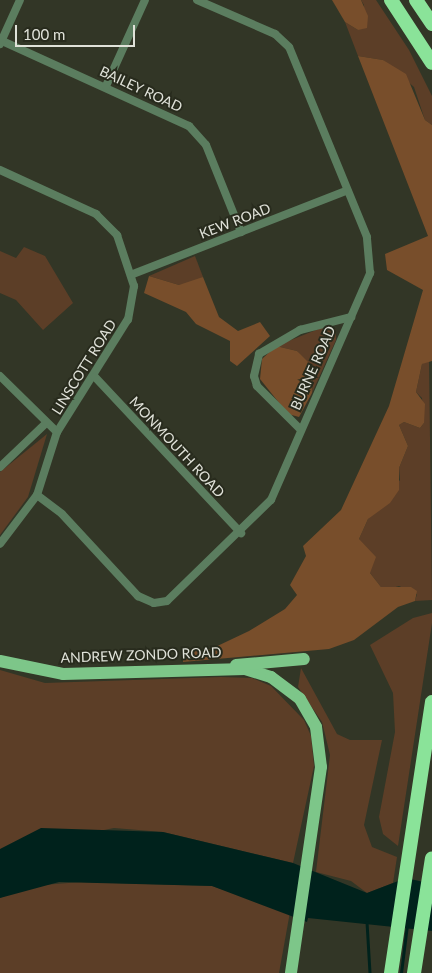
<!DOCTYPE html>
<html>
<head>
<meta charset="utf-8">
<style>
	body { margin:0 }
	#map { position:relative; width:432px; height:973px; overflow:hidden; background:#323626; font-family:Lato,sans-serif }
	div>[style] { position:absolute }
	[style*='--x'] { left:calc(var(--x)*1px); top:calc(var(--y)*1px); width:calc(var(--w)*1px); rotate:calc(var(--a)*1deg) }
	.green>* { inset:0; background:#5c3e27 }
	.forest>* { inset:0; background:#784e2b }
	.water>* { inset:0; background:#00221c }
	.stream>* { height:2.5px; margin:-1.25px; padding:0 1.25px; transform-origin:1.25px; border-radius:1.25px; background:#00221c }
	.street>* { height:8px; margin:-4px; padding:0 4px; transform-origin:4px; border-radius:4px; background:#5b7d5f }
	.primary>* { height:12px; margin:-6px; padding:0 6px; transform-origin:6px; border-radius:6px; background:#7dc689 }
	.highway>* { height:14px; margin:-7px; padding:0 7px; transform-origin:7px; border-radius:7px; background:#8ae399 }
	span { translate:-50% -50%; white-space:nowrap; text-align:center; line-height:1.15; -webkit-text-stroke:4px #282b1d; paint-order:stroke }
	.street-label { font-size:14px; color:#e0e2d9 }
	.scale { position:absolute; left:15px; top:25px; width:120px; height:22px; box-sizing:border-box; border:2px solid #e0e2d9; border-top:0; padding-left:6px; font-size:15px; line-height:18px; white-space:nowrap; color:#e0e2d9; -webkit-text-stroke:4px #282b1d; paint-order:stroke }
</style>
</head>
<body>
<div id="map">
	<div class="green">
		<div style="clip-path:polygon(361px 0,376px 0,409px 50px,432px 96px,432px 125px,425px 120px,414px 87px,383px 60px,358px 56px,345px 22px,358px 30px,364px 5px)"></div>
		<div style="clip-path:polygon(24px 247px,45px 256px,73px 303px,43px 330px,16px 300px,0 293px,0 251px,16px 258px)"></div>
		<div style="clip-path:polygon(195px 256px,203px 277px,192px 284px,179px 285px,149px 276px)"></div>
		<div style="clip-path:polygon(326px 326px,336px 329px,336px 340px,312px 393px,313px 372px,297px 351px,276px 346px)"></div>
		<div style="clip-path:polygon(429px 359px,432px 600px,415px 601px,417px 594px,399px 586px,386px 590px,381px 587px,370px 573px,359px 539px,368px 519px,400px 480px,399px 468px,408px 446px,399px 425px,404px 422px,420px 428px,424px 423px,422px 398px,416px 392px,422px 364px)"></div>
		<div style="clip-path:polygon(47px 434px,28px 497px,0 535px,0 472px)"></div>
		<div style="clip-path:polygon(432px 613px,432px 623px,398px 846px,383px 834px,379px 817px,395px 732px,393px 693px,370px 645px,413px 618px)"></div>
		<div style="clip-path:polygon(301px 668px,337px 734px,350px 740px,382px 740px,364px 825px,372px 847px,397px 857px,393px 883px,367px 893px,351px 881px,316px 872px,330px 755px,322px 722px,298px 687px)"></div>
		<div style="clip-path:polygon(0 670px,45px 683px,221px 677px,252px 678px,271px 686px,304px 720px,311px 736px,314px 766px,293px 863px,163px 832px,114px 828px,0 851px)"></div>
		<div style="clip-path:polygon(81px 882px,212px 886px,290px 912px,279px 973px,0 973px,0 898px,30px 886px)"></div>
	</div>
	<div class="forest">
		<div style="clip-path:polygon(332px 0,361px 0,368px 16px,367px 28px,358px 30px,345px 22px)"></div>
		<div style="clip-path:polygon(358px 56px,383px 60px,406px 74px,425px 120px,432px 125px,432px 361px,422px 364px,416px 392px,425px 404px,424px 423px,420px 428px,404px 422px,399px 425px,408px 446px,399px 468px,399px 490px,390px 503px,368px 519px,359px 539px,376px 557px,370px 573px,381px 587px,411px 587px,417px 591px,415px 601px,398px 607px,354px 640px,329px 649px,183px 662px,183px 653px,211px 649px,249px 631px,285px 609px,297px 595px,290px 585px,306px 556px,303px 546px,341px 510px,389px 406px,423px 290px,387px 270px,385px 254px,428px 236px)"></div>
		<div style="clip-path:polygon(149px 276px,179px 285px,203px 277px,219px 317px,238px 331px,260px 322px,270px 336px,237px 366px,230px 361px,230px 341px,196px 324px,186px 312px,144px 293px)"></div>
		<div style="clip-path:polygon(276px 346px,297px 351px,311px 365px,312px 393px,299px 417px,288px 414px,260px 379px,262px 359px)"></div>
	</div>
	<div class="water">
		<div style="clip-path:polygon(41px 828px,163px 832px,293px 863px,367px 893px,406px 878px,428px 883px,432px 891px,432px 931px,308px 918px,307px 922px,212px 886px,59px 882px,0 898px,0 849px)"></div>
	</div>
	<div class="stream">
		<div style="--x:367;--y:922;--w:51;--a:86.6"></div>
		<div style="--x:401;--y:973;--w:48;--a:-82.9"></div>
	</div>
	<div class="street">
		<div style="--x:0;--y:40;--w:208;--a:24.5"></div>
		<div style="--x:189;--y:126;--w:25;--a:48"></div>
		<div style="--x:206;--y:145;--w:94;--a:68.1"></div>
		<div style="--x:0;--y:44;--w:48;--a:-65.6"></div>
		<div style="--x:106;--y:86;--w:94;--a:-65.6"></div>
		<div style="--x:0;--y:170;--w:106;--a:24.6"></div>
		<div style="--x:96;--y:214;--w:30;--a:45"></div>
		<div style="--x:117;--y:235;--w:54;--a:71.6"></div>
		<div style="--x:134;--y:286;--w:34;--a:100"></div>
		<div style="--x:128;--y:319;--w:133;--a:122.1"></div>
		<div style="--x:57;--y:432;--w:66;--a:107.6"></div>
		<div style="--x:37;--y:495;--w:61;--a:127.1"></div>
		<div style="--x:133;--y:274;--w:229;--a:-21.3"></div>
		<div style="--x:0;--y:376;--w:80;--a:44.5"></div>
		<div style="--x:95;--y:377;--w:214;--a:46.9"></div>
		<div style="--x:300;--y:429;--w:61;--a:-135"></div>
		<div style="--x:257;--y:386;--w:10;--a:-107"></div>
		<div style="--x:254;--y:376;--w:23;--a:-77"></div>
		<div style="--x:259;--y:354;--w:48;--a:-30.3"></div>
		<div style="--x:300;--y:330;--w:53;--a:-14.3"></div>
		<div style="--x:0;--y:467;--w:64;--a:-43.7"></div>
		<div style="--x:37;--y:495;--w:31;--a:37"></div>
		<div style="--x:62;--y:514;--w:112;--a:47.2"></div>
		<div style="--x:138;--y:596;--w:17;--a:24"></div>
		<div style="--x:154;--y:603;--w:13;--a:-9"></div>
		<div style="--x:167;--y:601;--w:145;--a:-44.2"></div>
		<div style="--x:271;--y:500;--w:248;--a:-66.4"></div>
		<div style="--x:370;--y:273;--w:36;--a:-95"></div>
		<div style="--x:367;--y:237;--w:205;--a:-112.3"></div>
		<div style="--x:289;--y:47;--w:19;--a:-137"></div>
		<div style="--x:275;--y:34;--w:85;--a:-156.4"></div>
	</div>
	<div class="primary">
		<div style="--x:0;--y:661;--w:64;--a:11.7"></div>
		<div style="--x:63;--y:674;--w:182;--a:-1.6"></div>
		<div style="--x:245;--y:669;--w:27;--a:17"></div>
		<div style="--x:271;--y:677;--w:36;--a:37"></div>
		<div style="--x:300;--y:699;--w:32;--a:60"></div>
		<div style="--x:316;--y:727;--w:40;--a:82.9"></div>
		<div style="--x:321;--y:767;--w:208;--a:98.3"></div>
		<div style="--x:236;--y:665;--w:68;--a:-5"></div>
	</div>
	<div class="highway">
		<div style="--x:391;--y:0;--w:75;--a:56.9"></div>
		<div style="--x:416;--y:0;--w:29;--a:56"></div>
		<div style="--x:391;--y:973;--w:274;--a:-81.4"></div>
		<div style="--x:414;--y:973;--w:116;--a:-81.1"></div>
	</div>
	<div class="street-label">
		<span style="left:141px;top:89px;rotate:25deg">BAILEY ROAD</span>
		<span style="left:235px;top:221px;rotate:-21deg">KEW ROAD</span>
		<span style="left:84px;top:367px;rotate:-58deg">LINSCOTT ROAD</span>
		<span style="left:313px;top:368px;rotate:-66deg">BURNE ROAD</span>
		<span style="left:177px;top:447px;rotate:47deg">MONMOUTH ROAD</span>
		<span style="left:141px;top:655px;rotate:-2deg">ANDREW ZONDO ROAD</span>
	</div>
	<div class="scale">100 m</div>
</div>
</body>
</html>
